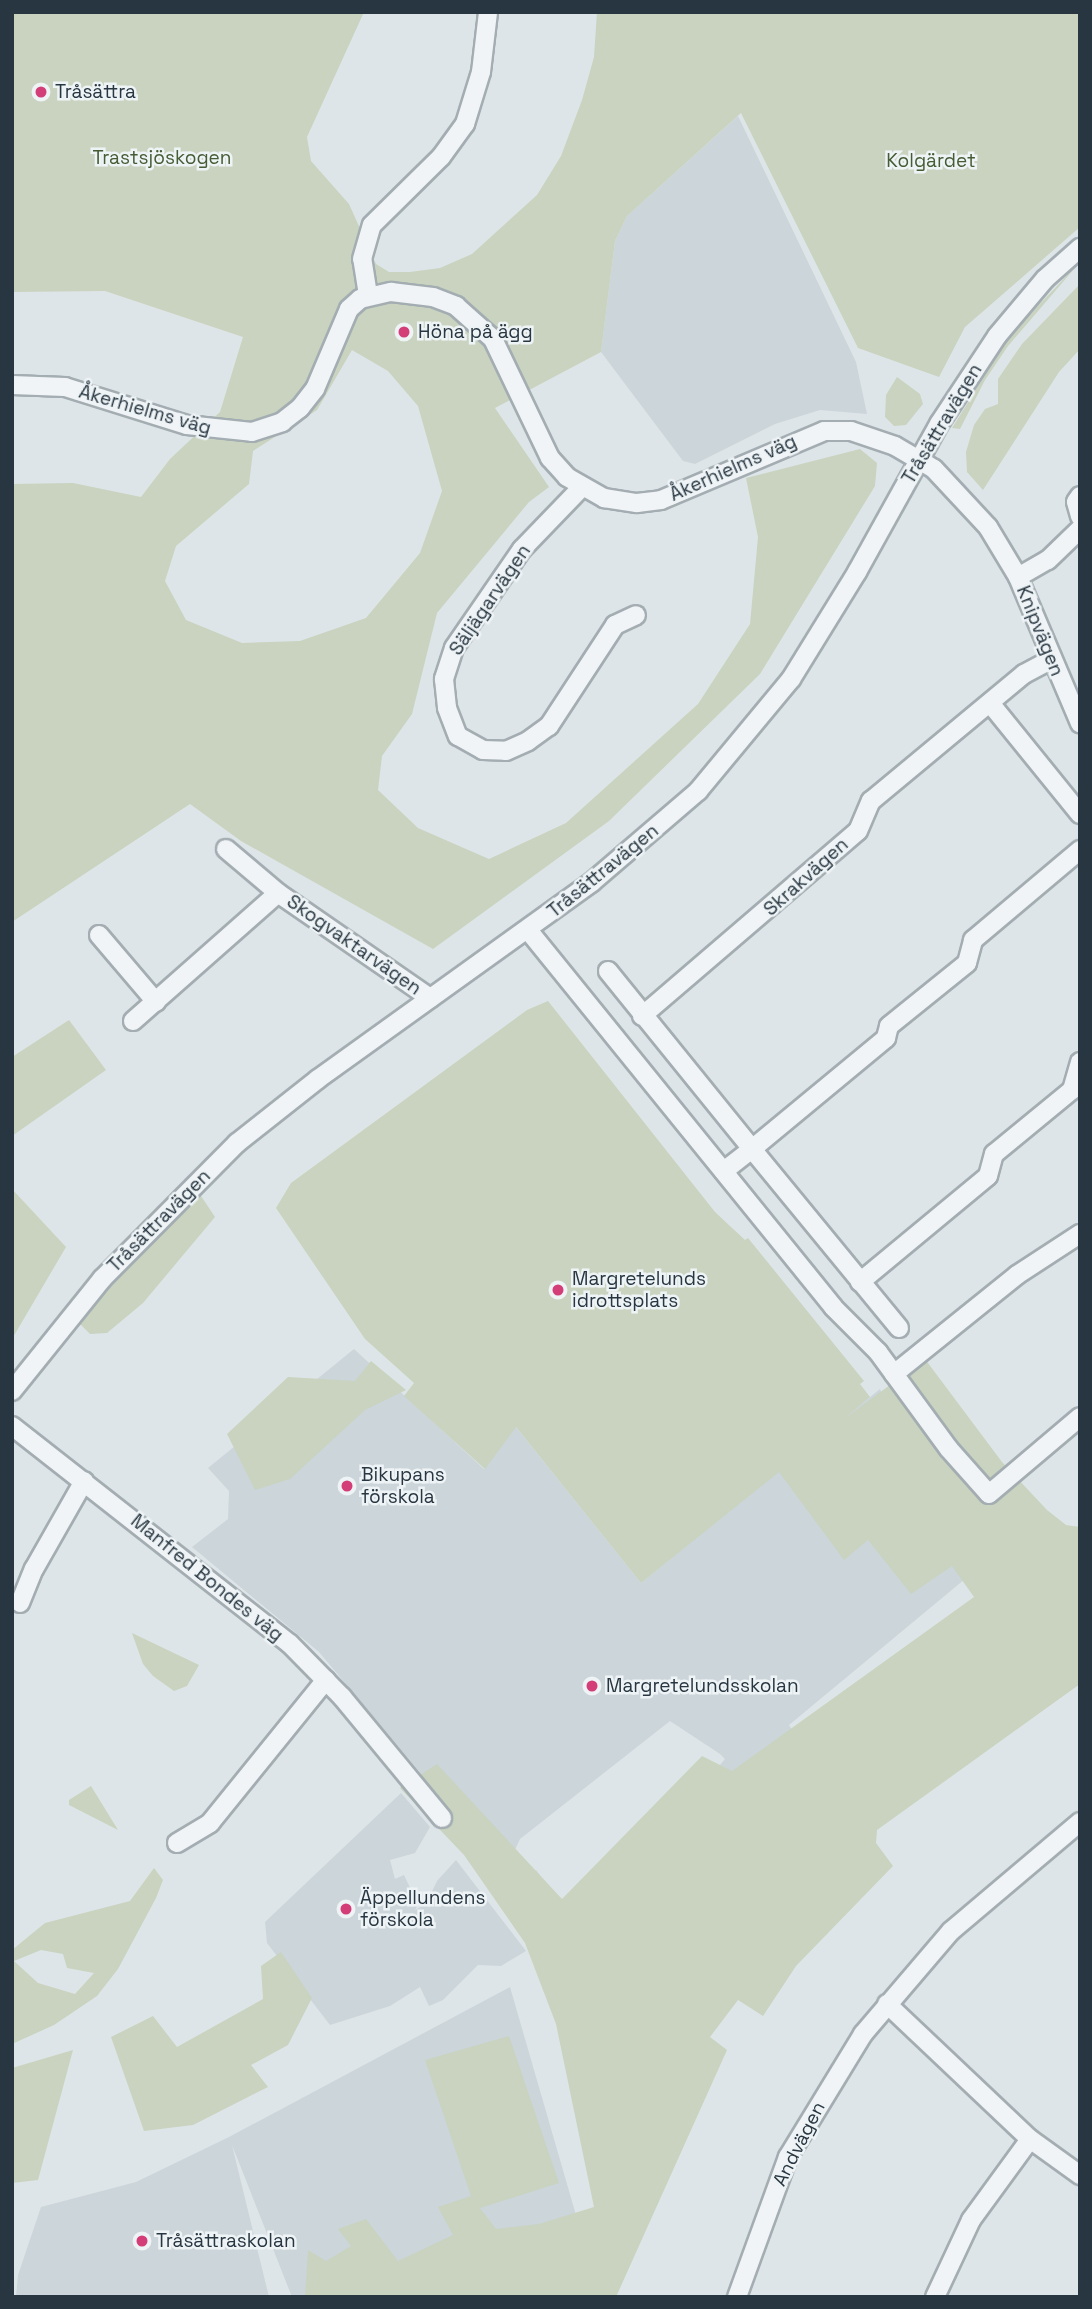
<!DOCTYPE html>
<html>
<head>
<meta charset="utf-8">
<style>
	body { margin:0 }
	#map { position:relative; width:1092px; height:2309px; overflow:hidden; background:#dee5e8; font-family:"Space Grotesk",sans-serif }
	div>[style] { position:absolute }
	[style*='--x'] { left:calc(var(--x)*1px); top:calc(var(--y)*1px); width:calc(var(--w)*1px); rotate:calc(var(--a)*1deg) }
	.built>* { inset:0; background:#ccd5da }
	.green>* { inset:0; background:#c9d3bf }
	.roads { filter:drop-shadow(2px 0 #a3adb2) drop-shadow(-2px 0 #a3adb2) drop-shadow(0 2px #a3adb2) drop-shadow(0 -2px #a3adb2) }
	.minor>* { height:18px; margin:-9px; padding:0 9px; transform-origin:9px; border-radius:9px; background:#f1f4f7 }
	.dots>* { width:19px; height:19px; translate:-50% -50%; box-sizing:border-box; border:4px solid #eef3f6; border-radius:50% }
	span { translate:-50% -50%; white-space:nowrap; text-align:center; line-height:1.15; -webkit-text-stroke:5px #eef3f6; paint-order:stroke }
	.poi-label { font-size:19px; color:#273640 }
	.left { translate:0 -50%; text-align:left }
	.park-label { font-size:19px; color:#455c34 }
	.street-label { font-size:19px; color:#273640 }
	.frame { position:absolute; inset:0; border:14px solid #273640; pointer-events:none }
</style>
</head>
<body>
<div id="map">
	<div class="built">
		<div style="clip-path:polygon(738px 116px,856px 362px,867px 414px,820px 410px,775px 424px,695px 464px,683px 461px,601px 352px,615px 241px,627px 216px)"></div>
		<div style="clip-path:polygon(354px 1349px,484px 1469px,515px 1426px,641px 1583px,880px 1389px,965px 1579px,789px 1725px,794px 1733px,739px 1781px,720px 1765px,725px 1759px,720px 1754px,670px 1721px,520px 1839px,513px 1854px,529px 1874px,536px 1870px,572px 1918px,424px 1777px,319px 1652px,192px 1547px,228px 1519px,229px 1491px,208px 1468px)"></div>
		<div style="clip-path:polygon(401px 1793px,430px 1827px,415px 1853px,390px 1860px,395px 1879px,404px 1875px,418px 1905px,415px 1910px,426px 1904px,437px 1881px,456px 1860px,526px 1951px,501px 1966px,478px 1965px,443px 2000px,429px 2006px,420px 1987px,390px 2006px,330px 2025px,267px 1943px,265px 1922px)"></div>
		<div style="clip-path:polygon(510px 1987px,578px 2222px,391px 2297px,292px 2297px,232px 2145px,269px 2297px,16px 2297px,18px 2275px,41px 2207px,136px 2182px,229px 2137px)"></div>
	</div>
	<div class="green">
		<div style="clip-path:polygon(evenodd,12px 12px,364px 12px,307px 137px,311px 161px,349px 204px,376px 264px,389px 272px,410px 272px,440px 268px,472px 254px,537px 195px,561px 156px,582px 100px,594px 57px,597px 12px,1080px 12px,1080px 227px,965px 327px,939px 377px,858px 348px,741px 113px,627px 216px,615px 241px,601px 352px,495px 408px,549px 487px,529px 502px,437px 613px,412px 714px,382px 756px,378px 790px,418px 828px,489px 859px,566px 823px,698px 704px,750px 624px,758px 537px,746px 478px,860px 449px,877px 463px,875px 486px,760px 674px,609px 821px,433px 949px,241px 841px,190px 804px,12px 922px,12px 484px,73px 483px,141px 497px,170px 459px,220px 412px,243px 337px,105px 291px,12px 292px,12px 12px,352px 350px,388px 371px,418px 406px,442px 491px,420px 553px,366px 618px,300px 641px,242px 643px,186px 620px,165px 581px,176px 546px,249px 484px,253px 451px,317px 410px,352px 350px)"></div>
		<div style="clip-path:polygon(1080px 262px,1008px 346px,985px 380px,960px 429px,952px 428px,1010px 335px)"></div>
		<div style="clip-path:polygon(1080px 284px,1080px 349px,1059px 372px,983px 490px,967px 472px,966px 452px,974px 425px,985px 409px,998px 404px,998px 379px,1022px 344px)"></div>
		<div style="clip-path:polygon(897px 377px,920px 394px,923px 404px,906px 425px,894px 426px,885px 417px,886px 395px)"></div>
		<div style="clip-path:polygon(548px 1001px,715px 1212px,745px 1240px,748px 1238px,864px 1381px,860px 1384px,870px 1397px,844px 1419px,925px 1359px,1002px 1462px,1047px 1510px,1066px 1525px,1080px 1527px,1080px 1684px,877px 1830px,876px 1843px,893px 1866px,796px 1966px,763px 2016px,738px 2000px,710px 2037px,727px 2050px,616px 2297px,305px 2297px,308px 2250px,326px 2261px,351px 2246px,338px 2229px,366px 2219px,398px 2261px,453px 2235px,438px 2207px,471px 2196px,425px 2060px,509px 2036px,559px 2183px,480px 2208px,496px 2229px,539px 2224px,594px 2207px,556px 2024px,525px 1943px,464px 1855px,400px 1788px,437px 1764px,562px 1899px,702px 1756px,732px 1771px,974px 1597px,952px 1566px,911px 1594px,868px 1540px,844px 1560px,779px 1472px,641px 1583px,516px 1427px,485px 1469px,404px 1396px,414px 1383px,365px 1339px,276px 1208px,291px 1183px,527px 1010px)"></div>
		<div style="clip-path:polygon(69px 1020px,106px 1070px,12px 1136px,12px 1057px)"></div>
		<div style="clip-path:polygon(12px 1189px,66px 1247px,12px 1339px)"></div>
		<div style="clip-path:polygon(199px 1193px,215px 1217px,143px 1303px,107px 1333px,90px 1334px,76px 1320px)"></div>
		<div style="clip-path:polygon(371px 1361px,406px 1390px,365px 1410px,290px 1479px,255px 1490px,227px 1434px,288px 1377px,355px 1381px)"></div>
		<div style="clip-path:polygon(132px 1633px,199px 1665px,187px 1686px,174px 1691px,153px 1676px,143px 1664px)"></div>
		<div style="clip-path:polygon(91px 1786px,118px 1830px,69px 1805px,69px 1800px)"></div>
		<div style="clip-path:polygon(evenodd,154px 1868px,163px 1880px,156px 1898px,118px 1969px,97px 1996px,54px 2025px,12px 2044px,12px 1950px,45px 1923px,130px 1901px,154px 1868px,41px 1950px,63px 1954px,67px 1968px,94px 1973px,75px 1994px,38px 1983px,14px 1961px,41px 1950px)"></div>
		<div style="clip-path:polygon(281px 1952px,312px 1998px,288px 2045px,251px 2065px,268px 2087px,193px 2125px,144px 2131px,111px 2037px,153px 2016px,177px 2047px,263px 1999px,261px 1966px)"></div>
		<div style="clip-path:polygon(73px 2050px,38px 2180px,12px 2183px,12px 2068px)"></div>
	</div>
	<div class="roads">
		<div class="minor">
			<div style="--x:368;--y:295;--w:36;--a:-99"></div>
			<div style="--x:362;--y:259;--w:35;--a:-74"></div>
			<div style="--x:372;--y:225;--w:97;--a:-44.6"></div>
			<div style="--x:441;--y:157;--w:41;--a:-54"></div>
			<div style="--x:465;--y:124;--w:54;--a:-72.9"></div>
			<div style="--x:481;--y:72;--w:60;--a:-83.3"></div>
			<div style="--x:12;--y:385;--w:53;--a:2.2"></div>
			<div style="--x:65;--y:387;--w:128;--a:17.3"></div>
			<div style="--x:187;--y:425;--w:65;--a:6.1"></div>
			<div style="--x:252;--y:432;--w:32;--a:-18"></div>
			<div style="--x:282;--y:422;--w:23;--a:-38"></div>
			<div style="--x:300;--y:408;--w:24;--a:-52"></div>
			<div style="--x:315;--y:389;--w:87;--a:-67"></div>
			<div style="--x:349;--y:309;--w:15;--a:-42"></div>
			<div style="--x:360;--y:299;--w:32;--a:-13"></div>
			<div style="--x:391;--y:292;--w:42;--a:6.8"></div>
			<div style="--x:433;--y:297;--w:25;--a:21"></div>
			<div style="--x:456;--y:306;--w:50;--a:41.7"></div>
			<div style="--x:493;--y:339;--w:132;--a:64.4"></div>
			<div style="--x:550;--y:458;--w:25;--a:48"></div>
			<div style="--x:567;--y:477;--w:43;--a:29.6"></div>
			<div style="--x:604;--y:498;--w:33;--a:9"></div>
			<div style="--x:637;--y:503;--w:24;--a:-7"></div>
			<div style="--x:661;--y:500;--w:177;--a:-22.9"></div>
			<div style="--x:824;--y:431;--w:27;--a:0"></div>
			<div style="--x:851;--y:431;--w:46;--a:18.8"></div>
			<div style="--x:895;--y:446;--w:45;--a:30.5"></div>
			<div style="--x:934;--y:469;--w:79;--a:47"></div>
			<div style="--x:988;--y:527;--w:58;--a:59"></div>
			<div style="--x:1018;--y:577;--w:159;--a:67"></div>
			<div style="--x:581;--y:488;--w:85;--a:134"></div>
			<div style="--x:522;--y:549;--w:120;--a:124.5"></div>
			<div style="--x:454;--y:648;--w:33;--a:108"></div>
			<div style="--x:444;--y:679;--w:29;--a:84"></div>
			<div style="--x:447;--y:708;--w:30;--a:69"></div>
			<div style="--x:458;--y:736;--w:29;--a:29"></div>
			<div style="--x:483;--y:750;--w:23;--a:2"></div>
			<div style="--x:506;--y:751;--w:24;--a:-24"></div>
			<div style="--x:528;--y:741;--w:26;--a:-36"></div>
			<div style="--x:549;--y:726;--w:121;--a:-56.8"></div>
			<div style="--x:615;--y:625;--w:23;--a:-25"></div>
			<div style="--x:1080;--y:496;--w:7;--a:124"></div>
			<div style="--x:1076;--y:502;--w:15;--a:74"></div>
			<div style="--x:1018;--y:577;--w:34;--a:-30"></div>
			<div style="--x:1048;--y:560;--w:45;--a:-44.1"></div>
			<div style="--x:990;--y:703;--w:143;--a:51"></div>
			<div style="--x:226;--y:849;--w:68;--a:40.2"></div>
			<div style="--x:528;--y:930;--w:485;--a:51"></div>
			<div style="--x:833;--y:1307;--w:64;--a:45"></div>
			<div style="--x:878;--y:1352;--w:120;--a:53.8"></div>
			<div style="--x:949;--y:1449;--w:60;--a:48.4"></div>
			<div style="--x:989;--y:1494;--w:119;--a:-40.2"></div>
			<div style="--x:99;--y:935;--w:88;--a:49.6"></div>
			<div style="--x:608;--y:971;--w:229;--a:51"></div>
			<div style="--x:752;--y:1149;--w:36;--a:142"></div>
			<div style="--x:642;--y:1016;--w:284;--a:-40.6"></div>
			<div style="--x:858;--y:831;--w:33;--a:-67"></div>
			<div style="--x:871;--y:801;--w:199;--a:-39.7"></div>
			<div style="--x:1024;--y:674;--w:32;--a:-28"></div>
			<div style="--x:133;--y:1021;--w:193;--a:-41.4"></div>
			<div style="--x:278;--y:893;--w:185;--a:34.6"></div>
			<div style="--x:860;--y:1282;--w:166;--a:-39.6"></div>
			<div style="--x:988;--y:1176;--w:23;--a:-75"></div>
			<div style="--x:994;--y:1154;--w:101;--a:-39.4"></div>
			<div style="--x:1072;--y:1090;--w:29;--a:-74"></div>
			<div style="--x:899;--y:1328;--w:232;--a:-129.4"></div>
			<div style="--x:752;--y:1149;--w:174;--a:-39.6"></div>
			<div style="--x:886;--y:1038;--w:12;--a:-76"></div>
			<div style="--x:889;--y:1026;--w:100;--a:-38.9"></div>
			<div style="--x:967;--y:963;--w:24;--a:-75"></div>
			<div style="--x:973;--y:940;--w:140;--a:-40.1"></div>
			<div style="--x:894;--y:1374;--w:158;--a:-38.8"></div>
			<div style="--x:1017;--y:1275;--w:75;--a:-33.1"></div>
			<div style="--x:12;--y:1391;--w:144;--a:-51.2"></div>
			<div style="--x:102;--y:1279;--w:192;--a:-45.2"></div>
			<div style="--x:237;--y:1143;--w:103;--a:-38.3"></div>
			<div style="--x:318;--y:1079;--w:337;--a:-35.7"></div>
			<div style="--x:592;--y:882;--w:140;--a:-40.6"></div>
			<div style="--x:698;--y:791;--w:146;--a:-50.3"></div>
			<div style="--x:791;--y:679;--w:126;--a:-58.3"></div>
			<div style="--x:857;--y:572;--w:169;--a:-61"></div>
			<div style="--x:939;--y:424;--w:105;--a:-56.6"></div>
			<div style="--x:997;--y:336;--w:75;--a:-49.9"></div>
			<div style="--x:1045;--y:279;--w:47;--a:-41.5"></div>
			<div style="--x:12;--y:1426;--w:353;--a:38.1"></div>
			<div style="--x:290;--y:1644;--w:74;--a:45.5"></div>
			<div style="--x:342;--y:1697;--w:157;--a:50.4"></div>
			<div style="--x:20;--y:1603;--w:37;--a:-68"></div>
			<div style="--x:34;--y:1569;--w:101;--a:-60.4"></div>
			<div style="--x:177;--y:1843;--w:39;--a:-31"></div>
			<div style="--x:210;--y:1823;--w:184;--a:-51"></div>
			<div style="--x:887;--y:2004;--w:197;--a:43.4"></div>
			<div style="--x:1030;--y:2139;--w:62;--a:35.8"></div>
			<div style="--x:737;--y:2297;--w:149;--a:-70"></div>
			<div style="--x:788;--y:2157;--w:144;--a:-58.6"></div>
			<div style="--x:863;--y:2034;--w:135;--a:-49.5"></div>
			<div style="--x:951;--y:1931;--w:169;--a:-40.2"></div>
			<div style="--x:935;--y:2297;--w:85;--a:-64.9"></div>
			<div style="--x:971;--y:2220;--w:100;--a:-53.9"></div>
		</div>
	</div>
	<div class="dots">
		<div style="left:41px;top:92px;background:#d33e79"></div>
		<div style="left:404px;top:332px;background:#d33e79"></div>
		<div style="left:558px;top:1290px;background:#d33e79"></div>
		<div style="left:347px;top:1486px;background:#d33e79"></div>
		<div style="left:592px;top:1686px;background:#d33e79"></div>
		<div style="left:346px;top:1909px;background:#d33e79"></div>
		<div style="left:142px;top:2241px;background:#d33e79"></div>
	</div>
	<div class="poi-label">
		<span class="left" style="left:55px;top:92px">Tråsättra</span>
		<span class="left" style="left:418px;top:332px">Höna på ägg</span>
		<span class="left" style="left:572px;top:1290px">Margretelunds<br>idrottsplats</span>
		<span class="left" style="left:361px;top:1486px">Bikupans<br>förskola</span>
		<span class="left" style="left:606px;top:1686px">Margretelundsskolan</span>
		<span class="left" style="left:360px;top:1909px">Äppellundens<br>förskola</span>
		<span class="left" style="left:156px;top:2241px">Tråsättraskolan</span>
	</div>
	<div class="park-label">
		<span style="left:162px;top:158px">Trastsjöskogen</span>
		<span style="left:931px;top:161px">Kolgärdet</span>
	</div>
	<div class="street-label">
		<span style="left:145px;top:410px;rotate:16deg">Åkerhielms väg</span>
		<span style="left:942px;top:424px;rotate:-59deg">Tråsättravägen</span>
		<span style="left:733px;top:468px;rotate:-24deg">Åkerhielms väg</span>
		<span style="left:490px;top:600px;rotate:-56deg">Säljägarvägen</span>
		<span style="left:1040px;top:631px;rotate:68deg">Knipvägen</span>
		<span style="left:603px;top:871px;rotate:-39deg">Tråsättravägen</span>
		<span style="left:806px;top:877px;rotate:-42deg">Skrakvägen</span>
		<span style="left:354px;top:945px;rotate:35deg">Skogvaktarvägen</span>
		<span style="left:159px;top:1221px;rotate:-45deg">Tråsättravägen</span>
		<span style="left:207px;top:1578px;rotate:39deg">Manfred Bondes väg</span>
		<span style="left:799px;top:2144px;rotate:-63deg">Andvägen</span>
	</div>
	<div class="frame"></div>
</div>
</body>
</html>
